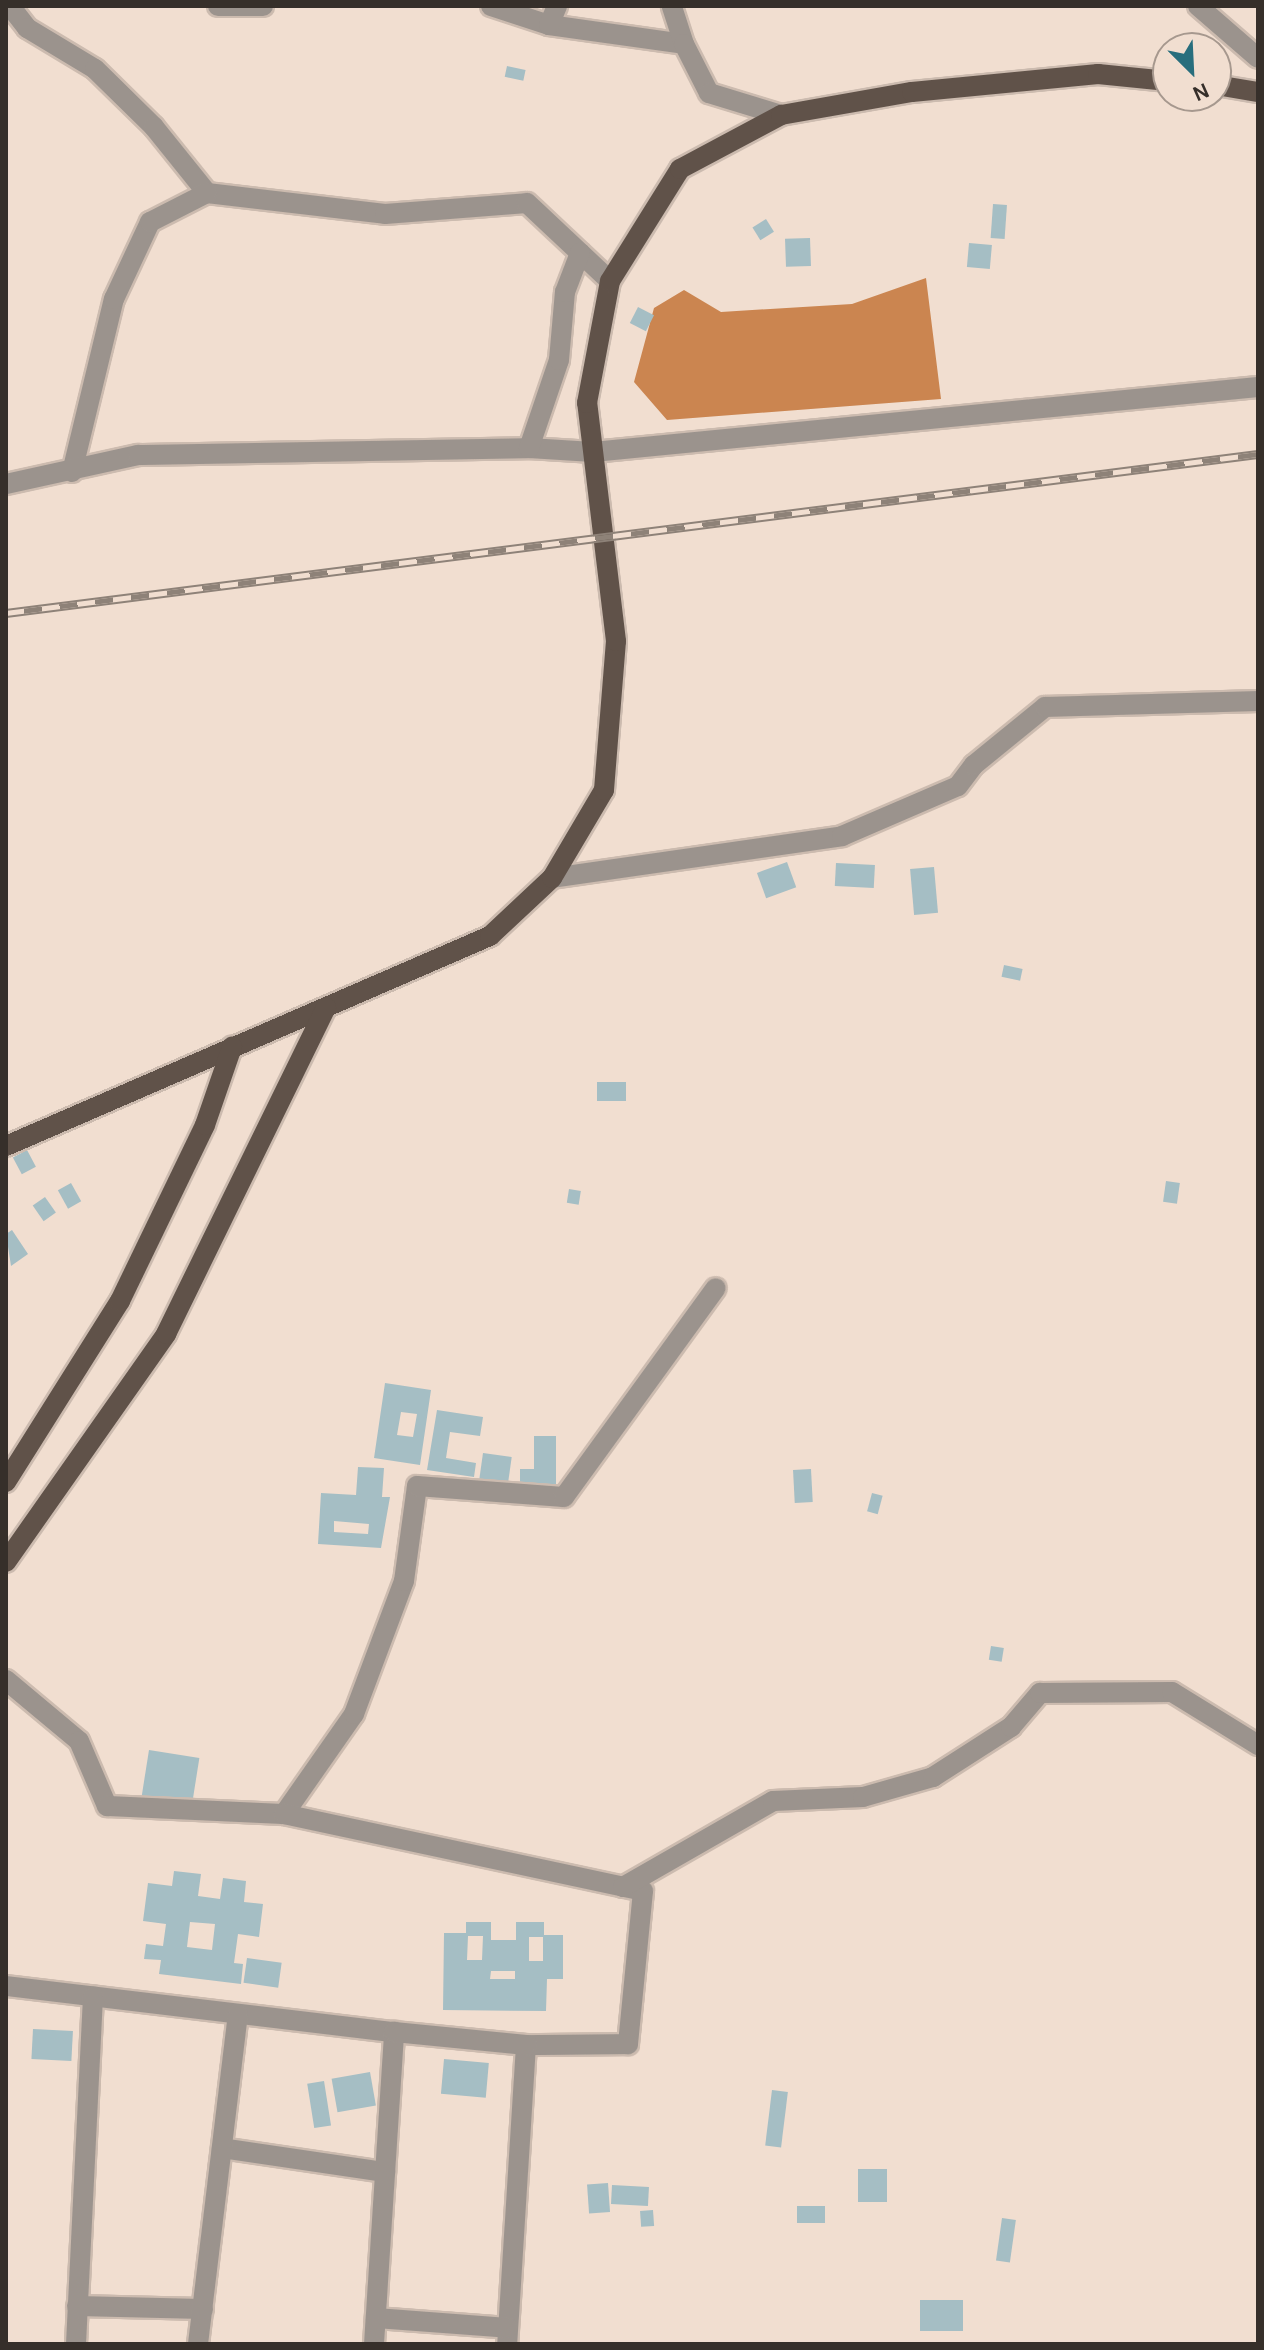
<!DOCTYPE html>
<html>
<head>
<meta charset="utf-8">
<style>
	body { margin:0 }
	#map { position:relative; width:1264px; height:2350px; overflow:hidden; background:#f1ded0; font-family:Karla,sans-serif }
	div>[style] { position:absolute }
	[style*='--x'] { left:calc(var(--x)*1px); top:calc(var(--y)*1px); width:calc(var(--w)*1px); rotate:calc(var(--a)*1deg) }
	.water>* { inset:0; background:#cb8550 }
	.building>* { inset:0; background:#a5bec4; transform-origin:0 0 }
	.roads { filter:drop-shadow(2px 0 #ccbbaf) drop-shadow(-2px 0 #ccbbaf) drop-shadow(0 2px #ccbbaf) drop-shadow(0 -2px #ccbbaf) }
	.minor>* { height:20px; margin:-10px; padding:0 10px; transform-origin:10px; border-radius:10px; background:#9b938d }
	.primary>* { height:20px; margin:-10px; padding:0 10px; transform-origin:10px; border-radius:10px; background:#605249 }
	.rail>* { height:9px; margin-top:-4.5px; transform-origin:0; background:repeating-linear-gradient(90deg,#f1ded0 0 18px,#8e8278 0 36px); box-sizing:border-box; border-block:2px solid #8e8278 }
	span { translate:-50% -50%; white-space:nowrap; text-align:center; line-height:1.15; -webkit-text-stroke:6px #f1ded0; paint-order:stroke }
	.frame { position:absolute; inset:0; border:8px solid #362f2a; pointer-events:none }
	.north { position:absolute; left:1152px; top:32px; width:80px; height:80px; box-sizing:border-box; background:#f1ded0; border:2px solid #a6988e; border-radius:50%; rotate:156deg; font-size:22px; font-weight:700; line-height:32px; text-align:center; color:#362f2a }
	.north::after { content:''; display:block; margin:auto; width:28px; height:36px; background:#286e7d; clip-path:polygon(50% 0,100% 100%,50% 72%,0 100%) }
</style>
</head>
<body>
<div id="map">
	<div class="water">
		<div style="clip-path:polygon(926px 278px,941px 399px,667px 420px,634px 382px,654px 308px,684px 290px,721px 312px,852px 304px)"></div>
	</div>
	<div class="building">
		<div style="left:507px;top:66px;width:19px;height:11px;rotate:12deg"></div>
		<div style="left:993px;top:204px;width:14px;height:34px;rotate:4deg"></div>
		<div style="left:766px;top:219px;width:15px;height:16px;rotate:58deg"></div>
		<div style="left:810px;top:238px;width:28px;height:25px;rotate:88deg"></div>
		<div style="left:969px;top:243px;width:23px;height:24px;rotate:5deg"></div>
		<div style="left:638px;top:307px;width:18px;height:18px;rotate:27deg"></div>
		<div style="left:787px;top:862px;width:27px;height:32px;rotate:70deg"></div>
		<div style="left:836px;top:863px;width:39px;height:23px;rotate:3deg"></div>
		<div style="left:934px;top:867px;width:46px;height:24px;rotate:85deg"></div>
		<div style="left:1004px;top:965px;width:19px;height:12px;rotate:12deg"></div>
		<div style="left:597px;top:1082px;width:29px;height:19px"></div>
		<div style="left:27px;top:1150px;width:19px;height:16px;rotate:62deg"></div>
		<div style="left:1166px;top:1181px;width:14px;height:21px;rotate:8deg"></div>
		<div style="left:71px;top:1183px;width:21px;height:15px;rotate:61deg"></div>
		<div style="left:569px;top:1189px;width:12px;height:14px;rotate:9deg"></div>
		<div style="left:45px;top:1197px;width:19px;height:15px;rotate:55deg"></div>
		<div style="clip-path:polygon(12px 1230px,28px 1254px,11px 1266px,6px 1234px)"></div>
		<div style="clip-path:polygon(evenodd,385px 1383px,431px 1390px,420px 1465px,374px 1458px,385px 1383px,401px 1412px,417px 1414px,413px 1437px,397px 1435px,401px 1412px)"></div>
		<div style="clip-path:polygon(437px 1410px,483px 1417px,480px 1436px,450px 1432px,446px 1458px,476px 1463px,474px 1477px,427px 1470px)"></div>
		<div style="clip-path:polygon(534px 1436px,556px 1436px,556px 1485px,520px 1485px,520px 1469px,534px 1469px)"></div>
		<div style="left:483px;top:1453px;width:29px;height:27px;rotate:8deg"></div>
		<div style="clip-path:polygon(evenodd,358px 1467px,384px 1468px,382px 1497px,390px 1497px,381px 1548px,318px 1544px,321px 1493px,356px 1495px,358px 1467px,334px 1521px,369px 1524px,368px 1534px,334px 1532px,334px 1521px)"></div>
		<div style="left:811px;top:1469px;width:33px;height:18px;rotate:87deg"></div>
		<div style="left:872px;top:1493px;width:11px;height:19px;rotate:15deg"></div>
		<div style="left:991px;top:1646px;width:13px;height:14px;rotate:9deg"></div>
		<div style="left:149px;top:1750px;width:51px;height:47px;rotate:9deg"></div>
		<div style="clip-path:polygon(evenodd,174px 1871px,201px 1874px,198px 1896px,220px 1899px,223px 1878px,246px 1881px,244px 1902px,263px 1904px,259px 1937px,238px 1934px,234px 1963px,243px 1964px,241px 1984px,159px 1974px,161px 1960px,144px 1959px,146px 1944px,163px 1946px,166px 1924px,143px 1921px,148px 1883px,172px 1886px,174px 1871px,190px 1922px,215px 1924px,212px 1950px,187px 1947px,190px 1922px)"></div>
		<div style="clip-path:polygon(evenodd,466px 1922px,491px 1922px,491px 1940px,516px 1940px,516px 1922px,544px 1922px,544px 1935px,563px 1935px,563px 1979px,547px 1979px,546px 2011px,443px 2010px,444px 1933px,466px 1933px,466px 1922px,468px 1936px,483px 1936px,482px 1960px,467px 1960px,468px 1936px,466px 1922px,529px 1937px,543px 1937px,543px 1961px,529px 1961px,529px 1937px,466px 1922px,491px 1971px,515px 1971px,515px 1979px,490px 1979px,491px 1971px)"></div>
		<div style="left:247px;top:1958px;width:35px;height:25px;rotate:8deg"></div>
		<div style="left:33px;top:2029px;width:40px;height:30px;rotate:3deg"></div>
		<div style="left:444px;top:2059px;width:45px;height:35px;rotate:5deg"></div>
		<div style="left:370px;top:2072px;width:34px;height:39px;rotate:80deg"></div>
		<div style="left:324px;top:2081px;width:45px;height:17px;rotate:81deg"></div>
		<div style="left:772px;top:2090px;width:16px;height:56px;rotate:7deg"></div>
		<div style="left:858px;top:2169px;width:29px;height:33px"></div>
		<div style="left:608px;top:2183px;width:29px;height:21px;rotate:86deg"></div>
		<div style="left:612px;top:2185px;width:37px;height:19px;rotate:3deg"></div>
		<div style="left:797px;top:2206px;width:28px;height:17px"></div>
		<div style="left:653px;top:2210px;width:16px;height:13px;rotate:86deg"></div>
		<div style="left:1002px;top:2218px;width:14px;height:43px;rotate:8deg"></div>
		<div style="left:920px;top:2300px;width:43px;height:31px"></div>
	</div>
	<div class="roads">
		<div class="minor">
			<div style="--x:10;--y:6;--w:28;--a:52"></div>
			<div style="--x:27;--y:28;--w:79;--a:31.1"></div>
			<div style="--x:95;--y:69;--w:83;--a:44.5"></div>
			<div style="--x:154;--y:127;--w:85;--a:51.2"></div>
			<div style="--x:207;--y:193;--w:179;--a:6.7"></div>
			<div style="--x:385;--y:214;--w:142;--a:-4.4"></div>
			<div style="--x:527;--y:203;--w:114;--a:43.2"></div>
			<div style="--x:218;--y:6;--w:45;--a:0"></div>
			<div style="--x:491;--y:6;--w:61;--a:18.1"></div>
			<div style="--x:549;--y:25;--w:136;--a:8"></div>
			<div style="--x:684;--y:44;--w:40;--a:-108"></div>
			<div style="--x:1198;--y:6;--w:79;--a:40.9"></div>
			<div style="--x:549;--y:25;--w:21;--a:-67"></div>
			<div style="--x:684;--y:44;--w:55;--a:63"></div>
			<div style="--x:709;--y:93;--w:75;--a:17"></div>
			<div style="--x:529;--y:448;--w:64;--a:3.6"></div>
			<div style="--x:593;--y:452;--w:668;--a:-5.58"></div>
			<div style="--x:72;--y:472;--w:178;--a:-76.4"></div>
			<div style="--x:114;--y:299;--w:85;--a:-64.9"></div>
			<div style="--x:150;--y:222;--w:64;--a:-27"></div>
			<div style="--x:6;--y:484;--w:135;--a:-12.4"></div>
			<div style="--x:138;--y:455;--w:391;--a:-1"></div>
			<div style="--x:529;--y:448;--w:93;--a:-71.2"></div>
			<div style="--x:559;--y:360;--w:68;--a:-85"></div>
			<div style="--x:565;--y:292;--w:42;--a:-69"></div>
			<div style="--x:552;--y:878;--w:293;--a:-8.2"></div>
			<div style="--x:842;--y:836;--w:126;--a:-23.3"></div>
			<div style="--x:958;--y:786;--w:26;--a:-53"></div>
			<div style="--x:974;--y:765;--w:92;--a:-39.2"></div>
			<div style="--x:1045;--y:707;--w:213;--a:-1.6"></div>
			<div style="--x:6;--y:1680;--w:95;--a:39.9"></div>
			<div style="--x:79;--y:1741;--w:71;--a:66.7"></div>
			<div style="--x:107;--y:1806;--w:177;--a:2.6"></div>
			<div style="--x:284;--y:1814;--w:122;--a:-55"></div>
			<div style="--x:354;--y:1714;--w:142;--a:-69.4"></div>
			<div style="--x:404;--y:1581;--w:96;--a:-82.2"></div>
			<div style="--x:417;--y:1486;--w:147;--a:4.3"></div>
			<div style="--x:564;--y:1497;--w:258;--a:-54"></div>
			<div style="--x:284;--y:1814;--w:367;--a:12.1"></div>
			<div style="--x:643;--y:1891;--w:154;--a:95.6"></div>
			<div style="--x:628;--y:2044;--w:102;--a:179.4"></div>
			<div style="--x:526;--y:2045;--w:300;--a:93.6"></div>
			<div style="--x:623;--y:1887;--w:173;--a:-29.8"></div>
			<div style="--x:773;--y:1801;--w:90;--a:-2.5"></div>
			<div style="--x:863;--y:1797;--w:73;--a:-15.9"></div>
			<div style="--x:933;--y:1777;--w:93;--a:-32.7"></div>
			<div style="--x:1011;--y:1727;--w:45;--a:-49.5"></div>
			<div style="--x:1040;--y:1693;--w:132;--a:-0.4"></div>
			<div style="--x:1172;--y:1692;--w:101;--a:31.6"></div>
			<div style="--x:6;--y:1986;--w:391;--a:6.8"></div>
			<div style="--x:222;--y:2148;--w:165;--a:8.4"></div>
			<div style="--x:77;--y:2306;--w:126;--a:1.4"></div>
			<div style="--x:376;--y:2318;--w:132;--a:4.3"></div>
			<div style="--x:76;--y:2344;--w:348;--a:-87.2"></div>
			<div style="--x:198;--y:2344;--w:332;--a:-83.1"></div>
			<div style="--x:374;--y:2344;--w:313;--a:-86.3"></div>
			<div style="--x:394;--y:2032;--w:133;--a:5.6"></div>
		</div>
		<div class="primary">
			<div style="--x:1216;--y:85;--w:43;--a:9.5"></div>
			<div style="--x:6;--y:1146;--w:528;--a:-23.46"></div>
			<div style="--x:490;--y:936;--w:85;--a:-43.1"></div>
			<div style="--x:552;--y:878;--w:102;--a:-59.4"></div>
			<div style="--x:604;--y:790;--w:149;--a:-85.4"></div>
			<div style="--x:616;--y:641;--w:240;--a:-96.9"></div>
			<div style="--x:587;--y:403;--w:124;--a:-79.3"></div>
			<div style="--x:610;--y:281;--w:132;--a:-58"></div>
			<div style="--x:680;--y:169;--w:115;--a:-28.1"></div>
			<div style="--x:781;--y:115;--w:133;--a:-10"></div>
			<div style="--x:912;--y:92;--w:187;--a:-5.5"></div>
			<div style="--x:1098;--y:74;--w:70;--a:5.7"></div>
			<div style="--x:6;--y:1482;--w:214;--a:-57.8"></div>
			<div style="--x:120;--y:1301;--w:195;--a:-64.2"></div>
			<div style="--x:205;--y:1125;--w:83;--a:-70.9"></div>
			<div style="--x:6;--y:1562;--w:279;--a:-54.9"></div>
			<div style="--x:166;--y:1334;--w:364;--a:-63.9"></div>
		</div>
	</div>
	<div class="rail">
		<div style="--x:6;--y:613;--w:1262;--a:-7.24"></div>
	</div>
	<div class="frame"></div>
	<div class="north">N</div>
</div>
</body>
</html>
